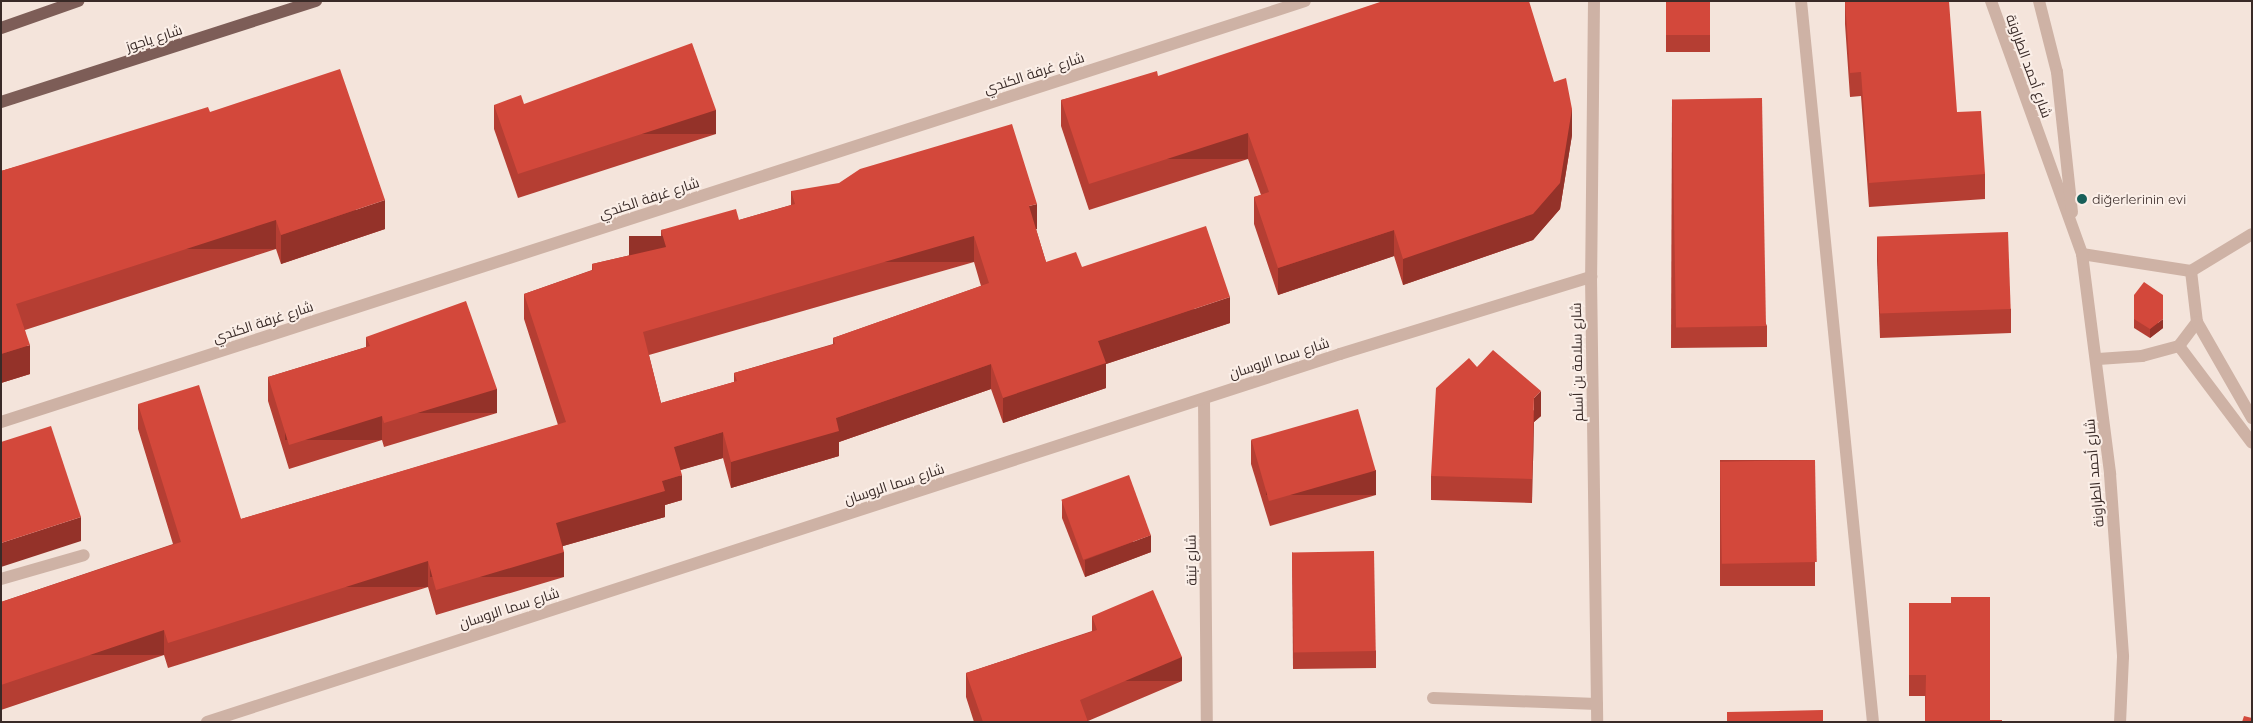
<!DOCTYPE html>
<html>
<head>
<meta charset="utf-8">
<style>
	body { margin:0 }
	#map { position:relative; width:2253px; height:723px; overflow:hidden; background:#f4e4db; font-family:Quicksand,Cairo,sans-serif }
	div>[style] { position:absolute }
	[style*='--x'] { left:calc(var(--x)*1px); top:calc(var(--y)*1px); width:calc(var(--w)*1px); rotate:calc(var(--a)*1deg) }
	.service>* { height:12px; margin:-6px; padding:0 6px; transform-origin:6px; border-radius:6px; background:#ceb2a5 }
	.minor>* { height:12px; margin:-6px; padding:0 6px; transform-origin:6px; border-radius:6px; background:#ceb2a5 }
	.tertiary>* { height:12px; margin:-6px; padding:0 6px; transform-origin:6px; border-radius:6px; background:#ceb2a5 }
	.primary>* { height:12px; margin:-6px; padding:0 6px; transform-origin:6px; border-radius:6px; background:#7d5d57 }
	.wall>* { inset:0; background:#b53e33; transform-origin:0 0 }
	.shaded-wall>* { inset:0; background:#943229; transform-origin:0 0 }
	.building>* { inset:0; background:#d3483b; transform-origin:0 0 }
	.dots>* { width:14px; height:14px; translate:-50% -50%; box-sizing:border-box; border:2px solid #fbefe8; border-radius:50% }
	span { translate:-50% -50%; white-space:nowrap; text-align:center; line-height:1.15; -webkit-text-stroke:4px #fbefe8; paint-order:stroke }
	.street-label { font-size:14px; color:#392a27 }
	.poi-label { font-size:14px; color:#392a27 }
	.left { translate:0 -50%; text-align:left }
	.frame { position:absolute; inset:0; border:2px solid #392a27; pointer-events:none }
</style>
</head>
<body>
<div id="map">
	<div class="service">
		<div style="--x:2082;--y:254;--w:110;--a:8.9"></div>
		<div style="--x:2191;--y:271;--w:51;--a:83.3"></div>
		<div style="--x:2197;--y:322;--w:30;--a:127"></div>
		<div style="--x:2179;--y:346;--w:38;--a:165"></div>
		<div style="--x:2142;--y:356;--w:44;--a:176.1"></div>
		<div style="--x:2191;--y:271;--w:71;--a:-31.2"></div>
		<div style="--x:2197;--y:322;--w:111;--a:60.2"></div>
		<div style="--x:2179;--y:346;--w:121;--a:53"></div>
		<div style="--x:1433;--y:698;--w:164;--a:2.1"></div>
	</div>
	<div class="minor">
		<div style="--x:1594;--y:1;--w:276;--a:90.6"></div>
		<div style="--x:1591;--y:277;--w:445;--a:89.2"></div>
		<div style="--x:1801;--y:1;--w:725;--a:84.3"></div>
		<div style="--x:1204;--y:399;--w:323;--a:89.5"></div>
		<div style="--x:1;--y:422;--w:1370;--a:-17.89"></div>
		<div style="--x:1;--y:579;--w:86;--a:-16.1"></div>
		<div style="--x:207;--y:722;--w:1191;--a:-17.99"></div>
		<div style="--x:1340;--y:354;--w:263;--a:-17.1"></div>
	</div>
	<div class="tertiary">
		<div style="--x:1991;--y:1;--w:269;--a:70.2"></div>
		<div style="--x:2082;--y:254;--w:222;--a:82.7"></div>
		<div style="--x:2110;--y:474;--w:183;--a:85.9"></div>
		<div style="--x:2123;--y:657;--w:65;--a:92.6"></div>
		<div style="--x:2039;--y:1;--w:73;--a:75.8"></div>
		<div style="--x:2057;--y:72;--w:141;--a:83.9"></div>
	</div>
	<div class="primary">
		<div style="--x:1;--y:28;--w:82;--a:-19.3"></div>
		<div style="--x:1;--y:102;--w:331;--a:-17.8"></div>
	</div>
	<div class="wall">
		<div style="left:1666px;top:1px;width:44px;height:51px"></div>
		<div style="clip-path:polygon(1845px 1px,1957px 112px,1985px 174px,1985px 199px,1869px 207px,1861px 96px,1850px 97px,1845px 24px)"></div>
		<div style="clip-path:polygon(1158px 76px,1554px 82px,1572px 135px,1560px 209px,1533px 240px,1403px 285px,1394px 256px,1278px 295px,1254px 224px,1254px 197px,1261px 195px,1248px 159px,1089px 210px,1061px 126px,1061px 100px)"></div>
		<div style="clip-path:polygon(1672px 99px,1767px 326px,1767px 347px,1671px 348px)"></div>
		<div style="clip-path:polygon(524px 104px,716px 134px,518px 198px,494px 129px,494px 105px)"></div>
		<div style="clip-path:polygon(210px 112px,385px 229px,281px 264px,276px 249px,25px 330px,30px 374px,1px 383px,1px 171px)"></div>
		<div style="clip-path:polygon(evenodd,791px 191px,1037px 229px,1036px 229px,1046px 262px,1082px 267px,1230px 323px,1106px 364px,1106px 388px,1003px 423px,991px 389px,839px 442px,839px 456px,731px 488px,723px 458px,680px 470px,682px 500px,665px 505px,665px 517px,563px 546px,564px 577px,436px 615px,428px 587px,168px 668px,164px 655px,1px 710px,1px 602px,173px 544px,138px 429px,138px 404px,241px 519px,558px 425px,524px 319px,524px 294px,592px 270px,592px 264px,661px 248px,661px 230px,739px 220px,791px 205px,791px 191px,974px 262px,981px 286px,833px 338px,833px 344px,734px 373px,734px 382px,661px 403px,649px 355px,974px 262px)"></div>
		<div style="clip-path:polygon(1877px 237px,2011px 309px,2011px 333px,1880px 338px,1877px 261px)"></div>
		<div style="clip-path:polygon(2134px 295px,2163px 328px,2150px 338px,2134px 328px)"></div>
		<div style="clip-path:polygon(366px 337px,497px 413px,384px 447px,382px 440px,289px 469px,268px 401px,268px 377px,366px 347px)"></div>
		<div style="clip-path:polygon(1477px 367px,1541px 416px,1534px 422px,1532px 503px,1431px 500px,1431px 476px)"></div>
		<div style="clip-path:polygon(1251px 440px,1376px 495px,1270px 526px,1251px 464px)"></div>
		<div style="left:1815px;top:460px;width:126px;height:95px;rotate:90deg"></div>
		<div style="clip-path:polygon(1062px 500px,1151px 552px,1085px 577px,1062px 518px)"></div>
		<div style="clip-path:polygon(1292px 552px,1376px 651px,1376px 668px,1293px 669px)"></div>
		<div style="clip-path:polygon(1990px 597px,1925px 722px,1925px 696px,1909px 696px,1909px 603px,1951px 603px)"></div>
		<div style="clip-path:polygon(1092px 616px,1182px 681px,1088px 721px,1088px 722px,974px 722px,966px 697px,966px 673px,1092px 631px)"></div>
	</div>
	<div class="shaded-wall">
		<div style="clip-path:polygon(1572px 109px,1572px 135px,1560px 209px,1533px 240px,1403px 285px,1403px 259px)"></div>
		<div style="left:716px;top:110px;width:24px;height:208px;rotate:90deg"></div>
		<div style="left:1248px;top:133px;width:26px;height:167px;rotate:90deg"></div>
		<div style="clip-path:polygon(385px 200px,385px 229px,281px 264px,281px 235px)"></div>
		<div style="clip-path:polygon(1037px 204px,1037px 229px,1029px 231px,1029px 206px)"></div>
		<div style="left:276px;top:220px;width:29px;height:273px;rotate:90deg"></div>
		<div style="clip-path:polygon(1394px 230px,1394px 256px,1278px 295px,1278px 268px)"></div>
		<div style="left:974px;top:236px;width:26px;height:345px;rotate:90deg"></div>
		<div style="clip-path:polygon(1230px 297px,1230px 323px,1106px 364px,1106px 388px,1003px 423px,1003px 398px,1098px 341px)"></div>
		<div style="clip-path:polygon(2163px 319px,2163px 328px,2150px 338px,2150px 329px)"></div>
		<div style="clip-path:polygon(30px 345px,30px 374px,1px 383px,1px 354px)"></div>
		<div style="clip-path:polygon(991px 364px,991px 389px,839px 442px,839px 456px,731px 488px,731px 462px,836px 418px)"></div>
		<div style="left:497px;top:389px;width:24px;height:118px;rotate:90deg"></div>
		<div style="clip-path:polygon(1541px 391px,1541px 416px,1534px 422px,1532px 503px,1534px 398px)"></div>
		<div style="left:382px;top:416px;width:24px;height:97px;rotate:90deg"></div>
		<div style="clip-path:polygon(723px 432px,723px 458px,674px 472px,674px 447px)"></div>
		<div style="left:1376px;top:470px;width:25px;height:110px;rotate:90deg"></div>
		<div style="clip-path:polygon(682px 475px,682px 500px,665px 505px,665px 517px,556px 548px,556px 523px,662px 481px)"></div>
		<div style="clip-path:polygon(81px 517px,81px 541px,1px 567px,1px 543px)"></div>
		<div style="clip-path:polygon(1151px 535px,1151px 552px,1085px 577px,1085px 560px)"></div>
		<div style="left:564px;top:552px;width:25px;height:134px;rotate:90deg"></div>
		<div style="left:428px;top:561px;width:26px;height:273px;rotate:90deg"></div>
		<div style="left:164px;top:630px;width:25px;height:172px;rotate:90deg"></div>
		<div style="left:1182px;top:657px;width:24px;height:111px;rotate:90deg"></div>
	</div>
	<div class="building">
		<div style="clip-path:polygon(1383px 1px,1529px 1px,1554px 82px,1566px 78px,1572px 109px,1560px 183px,1533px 214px,1403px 259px,1394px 230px,1278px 268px,1254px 197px,1269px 192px,1248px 133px,1089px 184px,1061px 100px,1157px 71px,1158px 76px)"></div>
		<div style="left:1666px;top:1px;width:44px;height:34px"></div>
		<div style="clip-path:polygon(1845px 1px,1949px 1px,1957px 112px,1981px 111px,1985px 174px,1869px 183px,1861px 72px,1850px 73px)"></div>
		<div style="clip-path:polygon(692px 43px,716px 110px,518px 174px,494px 105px,521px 95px,524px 104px)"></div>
		<div style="clip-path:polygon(340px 69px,385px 200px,281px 235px,276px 220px,16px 304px,30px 345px,1px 354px,1px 171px,208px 107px,210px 112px)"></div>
		<div style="left:1762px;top:98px;width:228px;height:90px;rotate:89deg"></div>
		<div style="clip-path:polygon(evenodd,1012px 124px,1037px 204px,1029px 206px,1046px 262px,1076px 252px,1082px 267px,1206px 226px,1230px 297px,1098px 341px,1106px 363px,1003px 398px,991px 364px,836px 418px,839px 431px,731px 462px,723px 432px,674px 447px,682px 475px,662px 481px,665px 491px,556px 523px,564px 552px,436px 590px,428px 561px,168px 643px,164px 630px,1px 685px,1px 602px,181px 542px,138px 404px,199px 385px,241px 519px,566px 422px,524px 294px,593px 270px,592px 264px,666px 247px,661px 230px,736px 209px,739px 220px,795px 204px,791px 191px,839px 183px,860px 169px,1012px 124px,974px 236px,989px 283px,833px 338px,835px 344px,734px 373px,737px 381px,661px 403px,643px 332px,974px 236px)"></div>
		<div style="left:2008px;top:232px;width:77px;height:131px;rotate:88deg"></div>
		<div style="clip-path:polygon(2144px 282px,2163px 295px,2163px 319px,2150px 329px,2134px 319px,2134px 295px)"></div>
		<div style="clip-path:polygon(466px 301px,497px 389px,384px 423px,382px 416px,289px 445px,268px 377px,370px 346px,366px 337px)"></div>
		<div style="clip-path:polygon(1493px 350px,1541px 391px,1534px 398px,1532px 479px,1431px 476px,1436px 388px,1469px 358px,1477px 367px)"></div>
		<div style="left:1358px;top:409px;width:64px;height:111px;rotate:74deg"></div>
		<div style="clip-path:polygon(51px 426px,81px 517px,1px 543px,1px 442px)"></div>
		<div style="left:1815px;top:460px;width:102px;height:95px;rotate:89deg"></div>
		<div style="left:1129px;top:475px;width:64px;height:72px;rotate:70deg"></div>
		<div style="left:1374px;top:551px;width:100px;height:82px;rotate:89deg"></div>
		<div style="clip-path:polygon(1153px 590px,1182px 657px,1080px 700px,1088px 722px,983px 722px,966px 673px,1097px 630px,1092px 616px)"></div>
		<div style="clip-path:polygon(1951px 597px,1990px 597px,1990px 720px,2002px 720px,2002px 722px,1925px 722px,1926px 675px,1909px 675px,1909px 603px,1951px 603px)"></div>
		<div style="clip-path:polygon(1823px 710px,1823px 722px,1727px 722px,1727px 712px)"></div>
		<div style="clip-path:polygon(2244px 716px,2252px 718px,2252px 722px,2242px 722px)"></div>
	</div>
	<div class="dots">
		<div style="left:2082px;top:199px;background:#185f59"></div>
	</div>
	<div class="street-label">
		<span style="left:154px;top:38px;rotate:-18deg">شارع ياجوز</span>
		<span style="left:2029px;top:66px;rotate:70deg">شارع أحمد الطراونة</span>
		<span style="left:1034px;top:73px;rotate:-18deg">شارع غرفة الكندي</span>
		<span style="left:649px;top:198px;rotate:-18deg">شارع غرفة الكندي</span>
		<span style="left:263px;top:322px;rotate:-18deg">شارع غرفة الكندي</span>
		<span style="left:1279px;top:358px;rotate:-18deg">شارع سما الروسان</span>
		<span style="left:1577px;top:362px;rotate:-91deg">شارع سلامة بن أسلم</span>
		<span style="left:2094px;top:473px;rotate:-95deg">شارع أحمد الطراونة</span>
		<span style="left:894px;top:484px;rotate:-18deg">شارع سما الروسان</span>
		<span style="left:1191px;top:560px;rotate:-91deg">شارع تبنة</span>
		<span style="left:509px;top:608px;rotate:-18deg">شارع سما الروسان</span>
	</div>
	<div class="poi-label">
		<span class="left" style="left:2092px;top:199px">diğerlerinin evi</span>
	</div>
	<div class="frame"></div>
</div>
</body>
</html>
